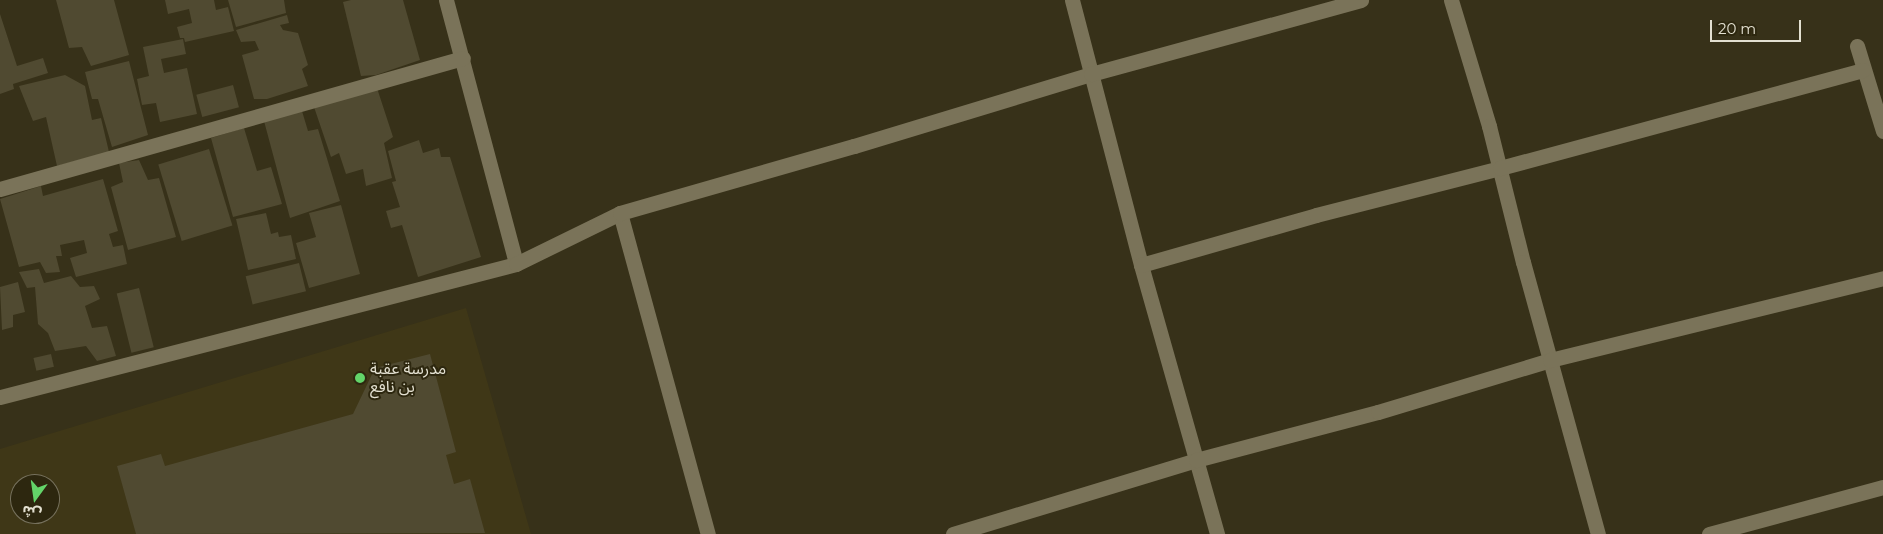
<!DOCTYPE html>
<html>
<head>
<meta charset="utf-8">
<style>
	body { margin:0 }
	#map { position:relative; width:1883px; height:534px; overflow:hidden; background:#373119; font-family:Montserrat,"Noto Sans Arabic",sans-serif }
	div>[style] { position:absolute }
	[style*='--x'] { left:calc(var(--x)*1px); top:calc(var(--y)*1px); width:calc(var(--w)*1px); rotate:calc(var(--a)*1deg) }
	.built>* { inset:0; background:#3f3717 }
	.building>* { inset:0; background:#504a31; transform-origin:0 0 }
	.minor>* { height:15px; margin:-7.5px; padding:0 7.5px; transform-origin:7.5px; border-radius:7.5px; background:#7a7359 }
	.dots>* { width:14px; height:14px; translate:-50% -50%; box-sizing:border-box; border:2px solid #2d270f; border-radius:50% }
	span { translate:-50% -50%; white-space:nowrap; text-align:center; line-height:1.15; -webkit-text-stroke:4px #2d270f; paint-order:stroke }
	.poi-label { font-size:16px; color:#e3e0d1 }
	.left { translate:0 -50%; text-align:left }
	.north { position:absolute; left:10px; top:474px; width:50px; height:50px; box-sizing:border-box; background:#2d270f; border:1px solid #76715d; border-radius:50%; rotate:194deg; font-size:14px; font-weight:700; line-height:20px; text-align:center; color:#e3e0d1 }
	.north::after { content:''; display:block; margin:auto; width:18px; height:22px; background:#63d469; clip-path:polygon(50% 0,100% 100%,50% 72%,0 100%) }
	.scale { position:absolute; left:1710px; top:20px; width:91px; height:22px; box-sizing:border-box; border:2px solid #e3e0d1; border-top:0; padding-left:6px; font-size:15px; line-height:18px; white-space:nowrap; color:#e3e0d1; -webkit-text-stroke:4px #2d270f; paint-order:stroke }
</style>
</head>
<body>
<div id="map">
	<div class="built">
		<div style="clip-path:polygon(evenodd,466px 308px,531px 534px,0 534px,0 449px,466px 308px,20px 484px,50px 484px,50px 514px,20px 514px,20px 484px)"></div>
	</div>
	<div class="building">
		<div style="clip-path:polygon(56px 0,114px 0,129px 55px,91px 66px,82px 47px,69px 48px)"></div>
		<div style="clip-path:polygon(165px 0,214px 0,216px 10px,228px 7px,234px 31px,185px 42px,184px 38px,180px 38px,177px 27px,192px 23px,189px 9px,168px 14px)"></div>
		<div style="clip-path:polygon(228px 0,284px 0,286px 13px,236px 27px)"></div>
		<div style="clip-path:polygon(351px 0,403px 0,420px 60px,376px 75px,361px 76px,343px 2px)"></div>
		<div style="clip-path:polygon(0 14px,17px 66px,43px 58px,48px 73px,13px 84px,14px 89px,0 94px)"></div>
		<div style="clip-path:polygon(287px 15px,289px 23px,280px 25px,283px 30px,298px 33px,308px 65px,302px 69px,308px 86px,267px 99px,254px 99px,242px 55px,259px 50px,255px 41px,241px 42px,236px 30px)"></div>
		<div style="clip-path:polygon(183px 39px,186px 54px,161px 59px,164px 73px,187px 68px,197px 114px,160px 122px,156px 103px,142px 105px,137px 79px,149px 76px,143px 47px)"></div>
		<div style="clip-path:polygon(129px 61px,148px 135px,112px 147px,98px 99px,92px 99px,85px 72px)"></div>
		<div style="clip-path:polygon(65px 75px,85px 86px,92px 120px,101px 118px,109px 152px,57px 166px,46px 117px,33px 121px,19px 86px)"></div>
		<div style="left:233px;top:85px;width:23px;height:38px;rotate:75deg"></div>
		<div style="clip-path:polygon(377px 88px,393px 137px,384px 143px,392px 178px,366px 186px,363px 169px,346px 174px,339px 153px,331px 157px,314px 107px)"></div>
		<div style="clip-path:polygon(302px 111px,308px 131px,318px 129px,340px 201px,290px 218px,264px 121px)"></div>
		<div style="clip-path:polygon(244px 128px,257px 171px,271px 167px,282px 204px,233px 217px,211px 138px)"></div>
		<div style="clip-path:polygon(419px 140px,423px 153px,439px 148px,441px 157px,450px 157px,481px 257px,418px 277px,402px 225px,391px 228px,386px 211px,400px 207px,392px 182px,396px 181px,388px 151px)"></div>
		<div style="left:209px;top:149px;width:80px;height:53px;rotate:73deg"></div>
		<div style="clip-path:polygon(139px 160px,148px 180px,159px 178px,176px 237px,128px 250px,111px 187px,123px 182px,119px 163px)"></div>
		<div style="clip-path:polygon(103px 179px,118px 231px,109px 234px,113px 247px,123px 245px,127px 264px,76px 277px,70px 258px,87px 253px,84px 240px,60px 245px,62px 256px,56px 256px,60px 272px,46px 273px,40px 262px,19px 267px,0 199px,41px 186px,43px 196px)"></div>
		<div style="clip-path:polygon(341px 205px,360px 274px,309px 288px,296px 243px,316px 237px,309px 213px)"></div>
		<div style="clip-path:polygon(266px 213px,271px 234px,278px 232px,279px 237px,291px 235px,296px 259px,248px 270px,236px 219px)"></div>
		<div style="left:299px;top:263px;width:29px;height:55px;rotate:76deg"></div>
		<div style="clip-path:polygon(39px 269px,44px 283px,71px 276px,80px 287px,94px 286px,100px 299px,85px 306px,92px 328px,107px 326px,116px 356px,97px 361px,86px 346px,55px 351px,48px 333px,38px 324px,35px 287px,27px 288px,19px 272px)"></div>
		<div style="clip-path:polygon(18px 282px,25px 312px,13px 315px,13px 327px,2px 330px,0 287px)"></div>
		<div style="left:139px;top:288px;width:61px;height:23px;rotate:76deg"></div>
		<div style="left:51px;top:354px;width:13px;height:18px;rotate:77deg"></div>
		<div style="clip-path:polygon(430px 354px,456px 452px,446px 455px,454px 484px,470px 479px,485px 533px,136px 534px,117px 466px,161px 454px,165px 466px,353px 414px,375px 368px)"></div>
	</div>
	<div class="minor">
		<div style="--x:446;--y:0;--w:273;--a:75.1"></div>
		<div style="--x:1072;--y:0;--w:274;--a:75.4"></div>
		<div style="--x:1141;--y:265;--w:280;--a:74.2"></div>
		<div style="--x:1451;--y:0;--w:132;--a:73.2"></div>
		<div style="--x:1489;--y:126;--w:140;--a:76"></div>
		<div style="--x:1523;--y:262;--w:282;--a:74.6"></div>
		<div style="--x:1857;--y:46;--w:89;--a:73"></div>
		<div style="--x:0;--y:189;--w:481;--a:-15.8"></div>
		<div style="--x:620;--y:213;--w:333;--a:74.7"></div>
		<div style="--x:1141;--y:265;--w:182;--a:-15.9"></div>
		<div style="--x:1316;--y:215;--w:190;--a:-14.3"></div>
		<div style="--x:1500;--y:168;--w:376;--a:-15.1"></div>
		<div style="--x:0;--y:397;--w:533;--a:-14.45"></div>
		<div style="--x:516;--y:264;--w:116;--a:-26.1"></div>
		<div style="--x:620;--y:213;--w:243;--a:-16"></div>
		<div style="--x:854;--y:146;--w:248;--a:-16.9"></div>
		<div style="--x:1091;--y:74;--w:280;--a:-15.3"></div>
		<div style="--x:953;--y:534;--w:254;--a:-16.9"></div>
		<div style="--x:1196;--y:460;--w:188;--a:-14.8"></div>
		<div style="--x:1378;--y:412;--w:180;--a:-16.8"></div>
		<div style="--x:1550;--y:360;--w:343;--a:-13.8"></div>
		<div style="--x:1709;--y:534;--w:180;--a:-15.1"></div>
	</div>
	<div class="dots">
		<div style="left:360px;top:378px;background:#63d469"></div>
	</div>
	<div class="poi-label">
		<span class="left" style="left:370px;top:378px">مدرسة عقبة<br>بن نافع</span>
	</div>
	<div class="north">ش</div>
	<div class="scale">20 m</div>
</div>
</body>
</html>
